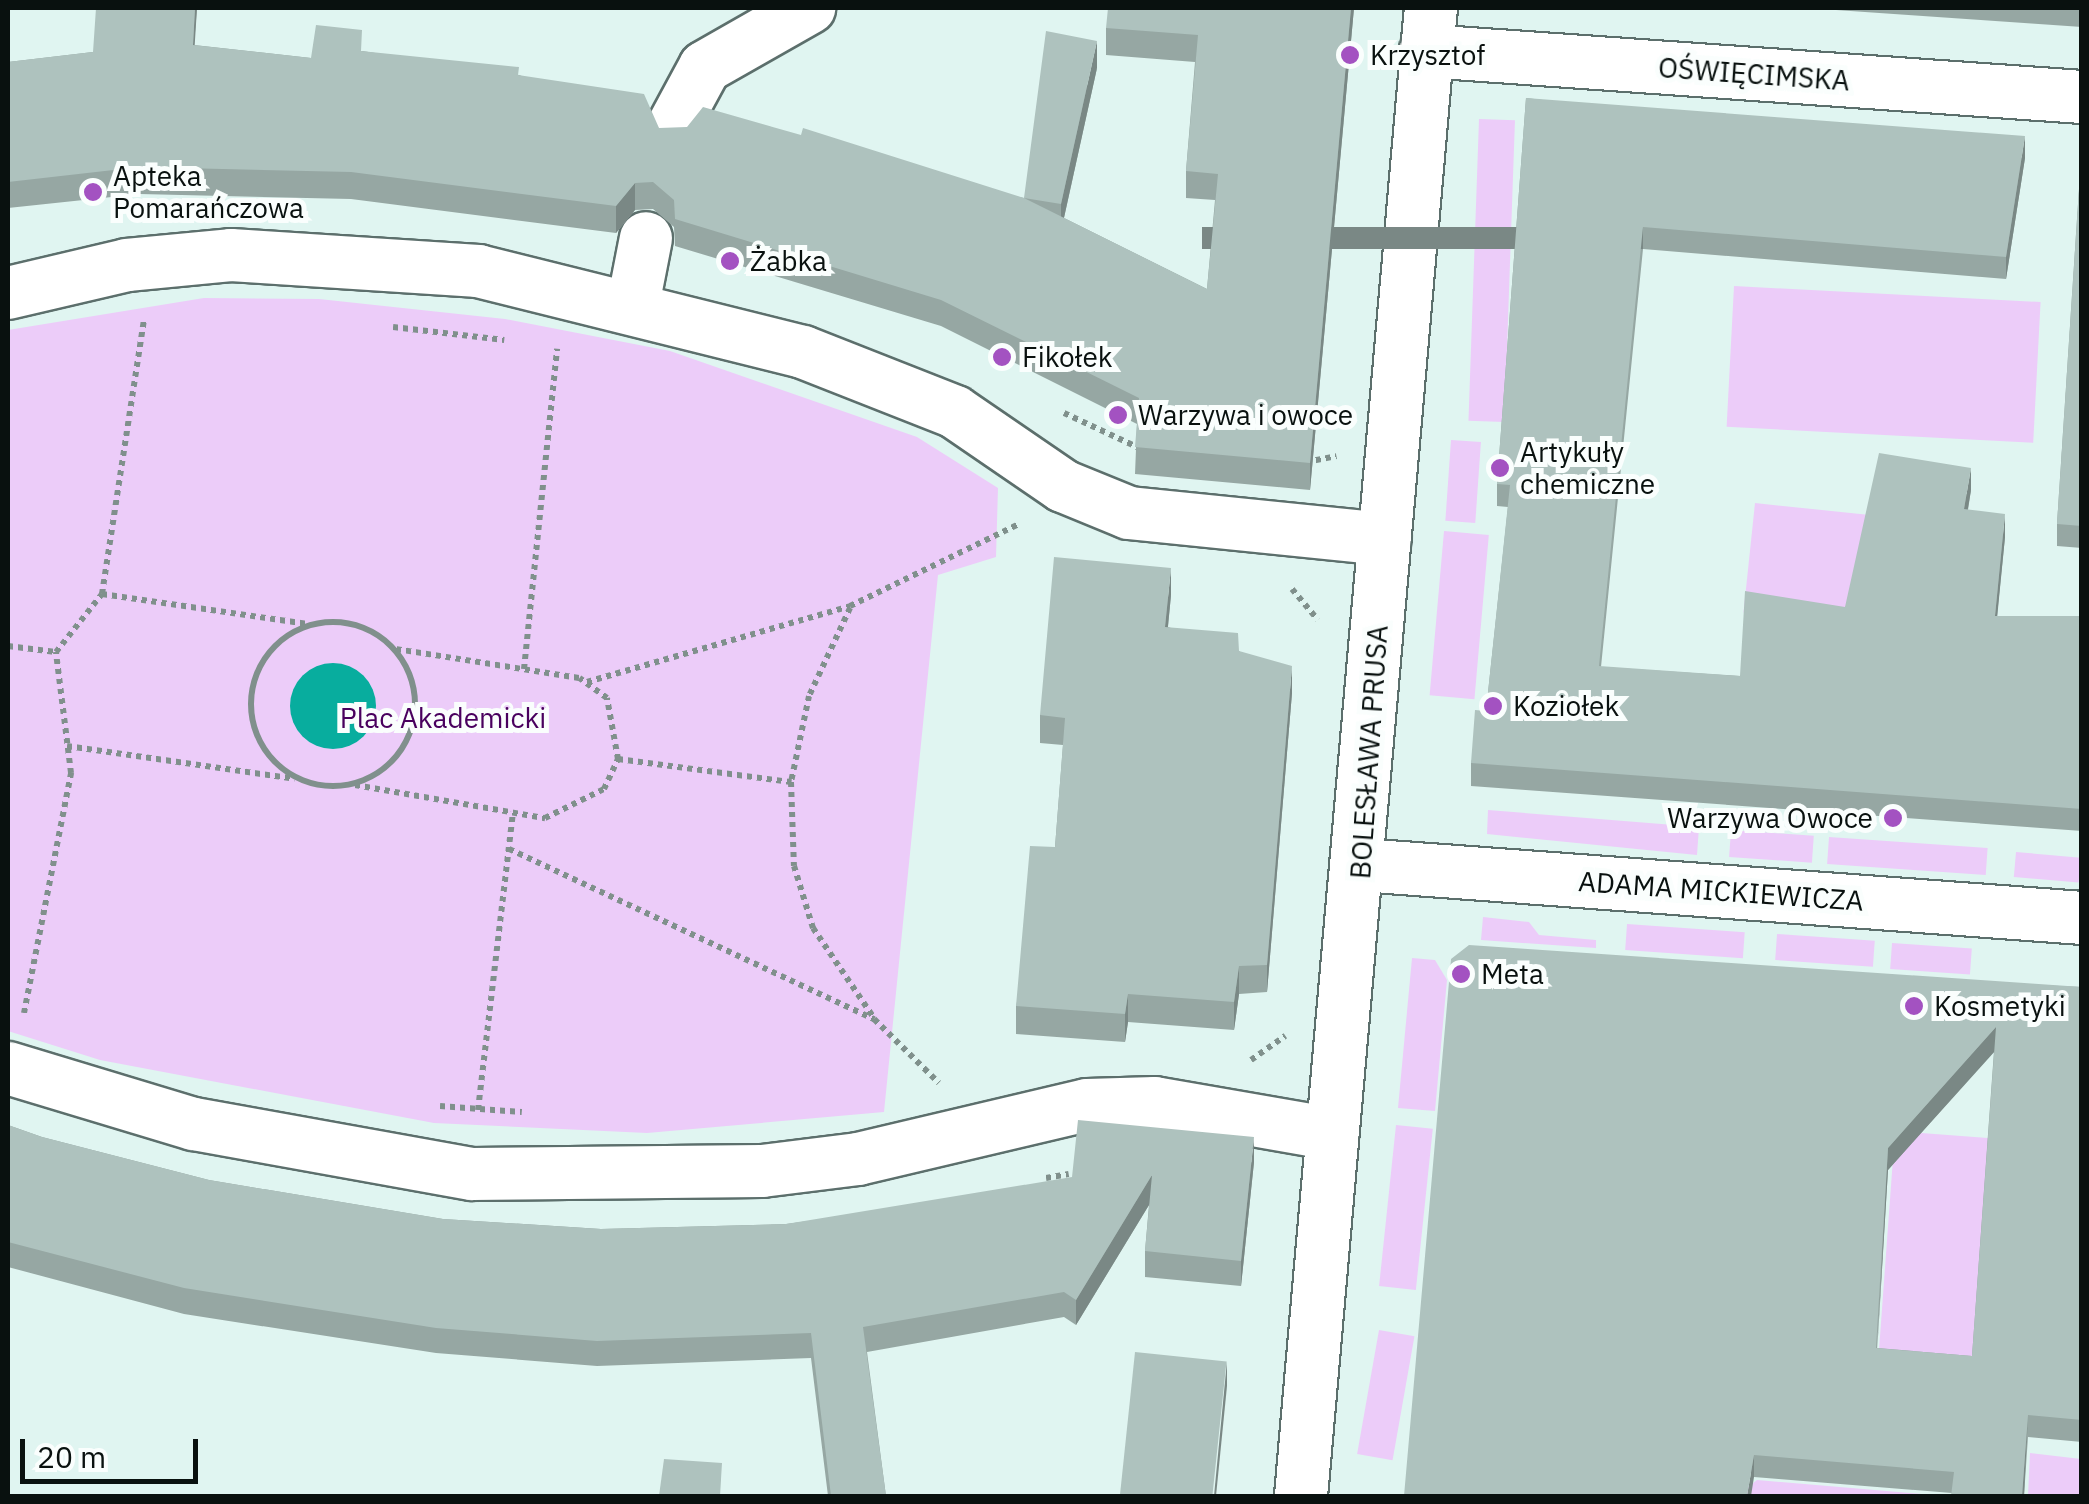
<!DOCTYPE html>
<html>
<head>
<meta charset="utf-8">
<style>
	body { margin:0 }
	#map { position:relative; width:2089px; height:1504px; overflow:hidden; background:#e0f5f1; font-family:"IBM Plex Sans",sans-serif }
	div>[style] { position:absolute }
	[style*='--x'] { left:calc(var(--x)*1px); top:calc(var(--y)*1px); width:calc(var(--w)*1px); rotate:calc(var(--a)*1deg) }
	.green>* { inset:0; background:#ecccf9; transform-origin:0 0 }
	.water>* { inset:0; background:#08ad9e }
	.round { border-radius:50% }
	.path>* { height:6px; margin-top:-3px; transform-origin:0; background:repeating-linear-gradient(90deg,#80908c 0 5px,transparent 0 10px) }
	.path>.ring { margin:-3px; padding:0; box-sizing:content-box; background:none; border:6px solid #80908c; border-radius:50% }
	.roads { filter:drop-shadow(2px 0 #5c6f6c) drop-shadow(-2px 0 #5c6f6c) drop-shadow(0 2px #5c6f6c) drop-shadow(0 -2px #5c6f6c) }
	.street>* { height:52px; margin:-26px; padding:0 26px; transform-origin:26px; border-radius:26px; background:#fff }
	.wall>* { inset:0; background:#96a7a3 }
	.shaded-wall>* { inset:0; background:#7a8885; transform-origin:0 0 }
	.building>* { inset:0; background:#aec2be; transform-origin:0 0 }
	.dots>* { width:28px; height:28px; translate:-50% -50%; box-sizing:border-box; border:5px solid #fafefd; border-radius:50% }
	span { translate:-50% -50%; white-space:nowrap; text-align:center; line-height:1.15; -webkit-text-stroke:10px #fafefd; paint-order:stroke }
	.poi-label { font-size:28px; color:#09110f }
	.left { translate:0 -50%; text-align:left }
	.right { translate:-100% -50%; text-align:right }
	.street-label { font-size:28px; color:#09110f }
	.park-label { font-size:28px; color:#49005e }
	.frame { position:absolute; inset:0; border:10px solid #09110f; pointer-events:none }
	.scale { position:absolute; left:20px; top:1439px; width:178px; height:45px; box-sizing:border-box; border:5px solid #09110f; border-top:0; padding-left:12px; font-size:30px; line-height:35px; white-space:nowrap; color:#09110f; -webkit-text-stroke:8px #fafefd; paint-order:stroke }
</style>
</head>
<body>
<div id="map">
	<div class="green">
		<div style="left:1479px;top:119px;width:36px;height:302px;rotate:2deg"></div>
		<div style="left:1734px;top:286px;width:307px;height:141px;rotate:3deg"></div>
		<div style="clip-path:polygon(204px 298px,319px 299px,505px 319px,670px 351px,917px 437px,998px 488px,996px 557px,938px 575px,884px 1112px,647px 1133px,434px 1123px,100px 1060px,8px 1031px,8px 330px)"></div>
		<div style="left:1451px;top:440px;width:30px;height:81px;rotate:4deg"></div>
		<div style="left:1755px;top:503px;width:113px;height:110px;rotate:6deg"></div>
		<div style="left:1444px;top:531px;width:45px;height:165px;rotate:5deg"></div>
		<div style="clip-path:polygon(1488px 810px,1699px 827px,1697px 855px,1487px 834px)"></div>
		<div style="left:1731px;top:830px;width:83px;height:27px;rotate:4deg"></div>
		<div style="left:1829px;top:837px;width:159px;height:27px;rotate:4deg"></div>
		<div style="left:2016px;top:852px;width:65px;height:25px;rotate:5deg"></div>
		<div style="clip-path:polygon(1483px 917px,1529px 922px,1539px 935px,1596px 940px,1596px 948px,1481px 940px)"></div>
		<div style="left:1627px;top:924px;width:118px;height:26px;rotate:4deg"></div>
		<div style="left:1777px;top:934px;width:98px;height:26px;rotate:4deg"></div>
		<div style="left:1892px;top:943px;width:80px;height:26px;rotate:4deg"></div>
		<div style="clip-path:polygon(1412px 958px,1435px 960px,1447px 980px,1435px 1111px,1398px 1108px)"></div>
		<div style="left:1396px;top:1125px;width:37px;height:162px;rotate:6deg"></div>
		<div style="clip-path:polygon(1895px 1131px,2081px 1145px,1971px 1377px,1873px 1432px)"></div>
		<div style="left:1379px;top:1330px;width:36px;height:126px;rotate:10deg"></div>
		<div style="clip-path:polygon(2030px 1453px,2081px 1459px,2081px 1496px,2028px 1496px)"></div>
		<div style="clip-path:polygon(1757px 1480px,1945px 1496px,1737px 1496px)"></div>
	</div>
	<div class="water">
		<div class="round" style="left:290px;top:663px;width:86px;height:86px"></div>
	</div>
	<div class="path">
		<div style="--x:393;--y:327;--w:112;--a:6.7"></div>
		<div style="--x:1064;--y:413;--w:83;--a:25"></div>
		<div style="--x:1306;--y:462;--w:31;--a:-11"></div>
		<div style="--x:1292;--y:589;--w:40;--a:50"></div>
		<div style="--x:102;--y:594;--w:208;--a:8.3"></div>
		<div style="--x:850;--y:608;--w:97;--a:115"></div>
		<div style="--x:809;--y:696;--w:88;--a:101.8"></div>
		<div style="--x:791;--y:782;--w:84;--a:88"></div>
		<div style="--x:794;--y:866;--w:65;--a:73"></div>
		<div style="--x:813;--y:928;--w:109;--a:55.9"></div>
		<div class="ring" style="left:251px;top:622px;width:158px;height:158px"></div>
		<div style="--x:8;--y:646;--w:48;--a:7.1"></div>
		<div style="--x:524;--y:669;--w:322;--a:-84.1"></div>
		<div style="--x:587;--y:682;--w:274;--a:-16.1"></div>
		<div style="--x:850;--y:606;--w:188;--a:-25.9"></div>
		<div style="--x:67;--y:746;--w:230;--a:8.2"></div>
		<div style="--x:618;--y:759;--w:175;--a:7.6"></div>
		<div style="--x:355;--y:785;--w:193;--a:9.9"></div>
		<div style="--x:545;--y:818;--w:66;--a:-26.2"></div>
		<div style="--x:604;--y:789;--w:33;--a:-65"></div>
		<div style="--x:618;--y:759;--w:62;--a:-100.2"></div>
		<div style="--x:607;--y:698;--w:34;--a:-144"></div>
		<div style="--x:579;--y:678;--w:186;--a:-171"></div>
		<div style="--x:509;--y:849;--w:403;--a:25"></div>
		<div style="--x:874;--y:1019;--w:91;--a:44.6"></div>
		<div style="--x:24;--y:1013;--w:245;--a:-78.9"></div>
		<div style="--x:71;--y:773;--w:122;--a:-97.1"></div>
		<div style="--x:56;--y:652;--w:74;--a:-51.6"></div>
		<div style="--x:102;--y:594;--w:276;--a:-81.3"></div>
		<div style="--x:1251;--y:1060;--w:42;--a:-35.2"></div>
		<div style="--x:440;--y:1106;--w:82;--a:4.2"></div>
		<div style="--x:478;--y:1110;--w:300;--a:-83.3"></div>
		<div style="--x:1046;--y:1178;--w:23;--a:-10"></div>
	</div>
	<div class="roads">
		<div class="street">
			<div style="--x:1426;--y:51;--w:658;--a:4.01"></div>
			<div style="--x:672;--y:128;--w:69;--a:-61.6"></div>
			<div style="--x:705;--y:67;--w:120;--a:-29.6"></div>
			<div style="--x:8;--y:293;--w:122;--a:-13.2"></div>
			<div style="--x:127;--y:265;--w:104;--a:-5.5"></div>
			<div style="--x:231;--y:255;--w:248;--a:3.7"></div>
			<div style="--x:478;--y:271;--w:335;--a:14"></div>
			<div style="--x:803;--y:352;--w:163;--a:21.5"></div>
			<div style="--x:955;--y:412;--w:131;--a:34.4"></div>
			<div style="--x:1063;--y:486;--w:71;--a:22.2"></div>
			<div style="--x:1129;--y:513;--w:257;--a:5.8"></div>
			<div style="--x:633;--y:305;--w:68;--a:-79"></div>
			<div style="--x:1361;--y:865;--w:723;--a:4.2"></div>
			<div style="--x:8;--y:1068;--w:194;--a:16.8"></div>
			<div style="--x:194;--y:1124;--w:282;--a:10.2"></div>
			<div style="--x:472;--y:1174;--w:290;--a:-0.6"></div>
			<div style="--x:762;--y:1171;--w:97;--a:-7.1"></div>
			<div style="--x:858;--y:1159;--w:235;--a:-13.3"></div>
			<div style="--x:1087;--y:1105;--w:68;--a:-1.7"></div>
			<div style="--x:1155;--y:1103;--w:180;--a:9.9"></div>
			<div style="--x:1301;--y:1496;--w:1494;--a:-85.01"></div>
		</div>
	</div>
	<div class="wall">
		<div style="clip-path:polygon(197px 8px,194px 45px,311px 58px,362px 51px,519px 75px,659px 128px,1024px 198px,1097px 68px,1064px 218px,1207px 289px,1215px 200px,1186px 198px,1186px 171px,1195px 62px,1106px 55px,1106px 28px,1354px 8px,1310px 490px,1135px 474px,1137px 424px,941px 326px,675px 246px,674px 227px,653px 209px,635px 210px,616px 233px,351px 199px,140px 194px,8px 208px,8px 62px,93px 52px)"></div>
		<div style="clip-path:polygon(1807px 8px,2082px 8px,2082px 27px)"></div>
		<div style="clip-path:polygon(1526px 98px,2025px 158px,2006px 279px,1643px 249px,1601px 667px,1740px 676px,1845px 607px,1971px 490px,1968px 510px,2005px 537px,1997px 616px,2082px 616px,2082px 831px,1471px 786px,1471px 763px,1486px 711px,1508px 507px,1497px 506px,1497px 484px)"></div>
		<div style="clip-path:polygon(2082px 143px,2082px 548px,2057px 546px,2057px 524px)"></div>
		<div style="clip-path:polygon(1171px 595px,1168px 627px,1239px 651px,1292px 693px,1267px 992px,1239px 994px,1234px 1030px,1128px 1022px,1125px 1042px,1016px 1034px,1016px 1006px,1055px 847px,1063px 745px,1040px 743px,1040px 715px)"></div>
		<div style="clip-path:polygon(evenodd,1451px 959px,2082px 987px,2082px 1442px,2028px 1437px,2024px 1496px,1951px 1496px,1952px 1493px,1754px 1477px,1451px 959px,1994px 1051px,1972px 1356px,1877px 1348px,1888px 1170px,1994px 1051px)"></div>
		<div style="clip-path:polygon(8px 1125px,42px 1137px,209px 1180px,443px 1219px,601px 1229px,786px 1224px,1254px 1162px,1241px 1286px,1145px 1277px,1145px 1251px,1149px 1205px,1076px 1325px,1064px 1317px,867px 1352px,886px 1496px,828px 1496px,811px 1358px,597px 1366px,436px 1353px,184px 1314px,8px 1267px)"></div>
	</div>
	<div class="shaded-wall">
		<div style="clip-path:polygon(195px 8px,197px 8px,193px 72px,193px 45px)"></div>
		<div style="clip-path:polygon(1351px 8px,1354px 8px,1310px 490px,1310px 463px)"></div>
		<div style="clip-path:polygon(1097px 41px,1097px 68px,1061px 231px,1061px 204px)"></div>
		<div style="clip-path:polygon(2025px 136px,2025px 158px,2006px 279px,2006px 257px)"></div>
		<div style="clip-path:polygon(635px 183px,635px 210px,616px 233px,616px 206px)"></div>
		<div style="left:1643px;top:227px;width:22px;height:441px;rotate:90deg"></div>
		<div style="clip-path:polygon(1971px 468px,1971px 490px,1964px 531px,1964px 509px)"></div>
		<div style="clip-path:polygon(2005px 514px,2005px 537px,1995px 639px,1995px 616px)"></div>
		<div style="clip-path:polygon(1171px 568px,1171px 595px,1165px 655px,1165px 627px)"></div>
		<div style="clip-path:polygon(1292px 666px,1292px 693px,1267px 992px,1267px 965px)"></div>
		<div style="clip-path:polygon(1239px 966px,1239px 994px,1234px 1030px,1234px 1002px)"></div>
		<div style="clip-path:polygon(1128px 994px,1128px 1022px,1125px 1042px,1125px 1014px)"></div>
		<div style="clip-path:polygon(1996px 1027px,1996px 1050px,1888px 1170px,1876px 1370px,1888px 1148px)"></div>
		<div style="clip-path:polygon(1254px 1137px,1254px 1162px,1241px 1286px,1241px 1261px)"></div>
		<div style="clip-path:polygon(1152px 1175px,1152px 1200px,1076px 1325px,1076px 1300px)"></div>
		<div style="clip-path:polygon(1227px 1361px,1227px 1386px,1216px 1496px,1214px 1496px)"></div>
		<div style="clip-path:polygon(2028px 1415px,2024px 1496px,2022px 1496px)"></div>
		<div style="clip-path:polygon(1754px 1455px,1754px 1477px,1751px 1496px,1747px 1496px)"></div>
	</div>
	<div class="building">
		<div style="clip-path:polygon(96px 8px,195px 8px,193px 45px,311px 58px,316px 25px,362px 30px,361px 51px,519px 67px,518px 75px,644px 94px,659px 128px,687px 127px,703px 107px,801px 135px,803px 128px,1024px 198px,1046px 31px,1097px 41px,1061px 204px,1024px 198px,1207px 289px,1218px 174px,1186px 171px,1198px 35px,1106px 28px,1108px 8px,1351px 8px,1310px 463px,1135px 447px,1139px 398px,941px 300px,675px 219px,674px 200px,653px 182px,635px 183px,616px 206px,351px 172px,140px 167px,8px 182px,8px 62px,93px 52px)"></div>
		<div style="clip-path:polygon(1526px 98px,2025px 136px,2006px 257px,1643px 227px,1599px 666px,1740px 676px,1745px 591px,1845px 607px,1879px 453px,1971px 468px,1964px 509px,2005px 514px,1995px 616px,2082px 616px,2082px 809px,1471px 763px,1475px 710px,1486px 711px,1510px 485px,1497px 484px)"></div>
		<div style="clip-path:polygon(2082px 143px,2082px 526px,2057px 524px)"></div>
		<div style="clip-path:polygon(1054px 557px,1171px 568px,1165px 627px,1238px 633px,1239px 651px,1292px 666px,1267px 965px,1239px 966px,1234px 1002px,1128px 994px,1125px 1014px,1016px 1006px,1030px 846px,1055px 847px,1065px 718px,1040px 715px)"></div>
		<div style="clip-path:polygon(evenodd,1469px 945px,2082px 987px,2082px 1420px,2028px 1415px,2022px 1496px,1951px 1496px,1954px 1472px,1754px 1455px,1747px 1496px,1404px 1496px,1451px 959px,1469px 945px,1996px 1027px,1972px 1356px,1876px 1348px,1888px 1148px,1996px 1027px)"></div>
		<div style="clip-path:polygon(1078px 1120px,1254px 1137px,1241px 1261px,1145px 1251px,1152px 1175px,1076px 1300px,1064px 1292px,863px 1327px,886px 1496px,831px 1496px,811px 1333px,597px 1341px,436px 1328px,184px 1288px,8px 1242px,8px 1125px,42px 1137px,209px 1180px,443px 1219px,601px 1229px,786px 1224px,1072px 1177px)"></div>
		<div style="left:1135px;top:1352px;width:92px;height:145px;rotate:6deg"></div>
		<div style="clip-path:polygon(664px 1459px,722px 1463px,720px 1496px,659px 1496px)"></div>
	</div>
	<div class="dots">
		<div style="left:1350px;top:55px;background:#a352c1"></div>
		<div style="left:93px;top:192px;background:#a352c1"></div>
		<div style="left:730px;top:261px;background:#a352c1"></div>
		<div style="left:1002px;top:357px;background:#a352c1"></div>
		<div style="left:1118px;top:415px;background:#a352c1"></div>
		<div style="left:1500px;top:468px;background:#a352c1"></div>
		<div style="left:1493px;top:706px;background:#a352c1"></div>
		<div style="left:1893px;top:818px;background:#a352c1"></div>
		<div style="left:1461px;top:974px;background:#a352c1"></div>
		<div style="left:1914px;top:1006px;background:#a352c1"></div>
	</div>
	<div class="poi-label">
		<span class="left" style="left:1370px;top:55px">Krzysztof</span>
		<span class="left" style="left:113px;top:192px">Apteka<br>Pomarańczowa</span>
		<span class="left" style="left:750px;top:261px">Żabka</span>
		<span class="left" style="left:1022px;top:357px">Fikołek</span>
		<span class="left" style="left:1138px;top:415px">Warzywa i owoce</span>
		<span class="left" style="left:1520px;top:468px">Artykuły<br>chemiczne</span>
		<span class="left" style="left:1513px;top:706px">Koziołek</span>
		<span class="right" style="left:1873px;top:818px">Warzywa Owoce</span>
		<span class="left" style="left:1481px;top:974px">Meta</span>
		<span class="left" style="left:1934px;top:1006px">Kosmetyki</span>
	</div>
	<div class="street-label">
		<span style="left:1754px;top:74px;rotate:4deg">OŚWIĘCIMSKA</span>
		<span style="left:1369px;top:752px;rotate:-86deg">BOLESŁAWA PRUSA</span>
		<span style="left:1721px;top:891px;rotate:4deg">ADAMA MICKIEWICZA</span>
	</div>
	<div class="park-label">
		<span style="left:443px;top:718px">Plac Akademicki</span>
	</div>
	<div class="frame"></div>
	<div class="scale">20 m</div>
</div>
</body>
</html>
